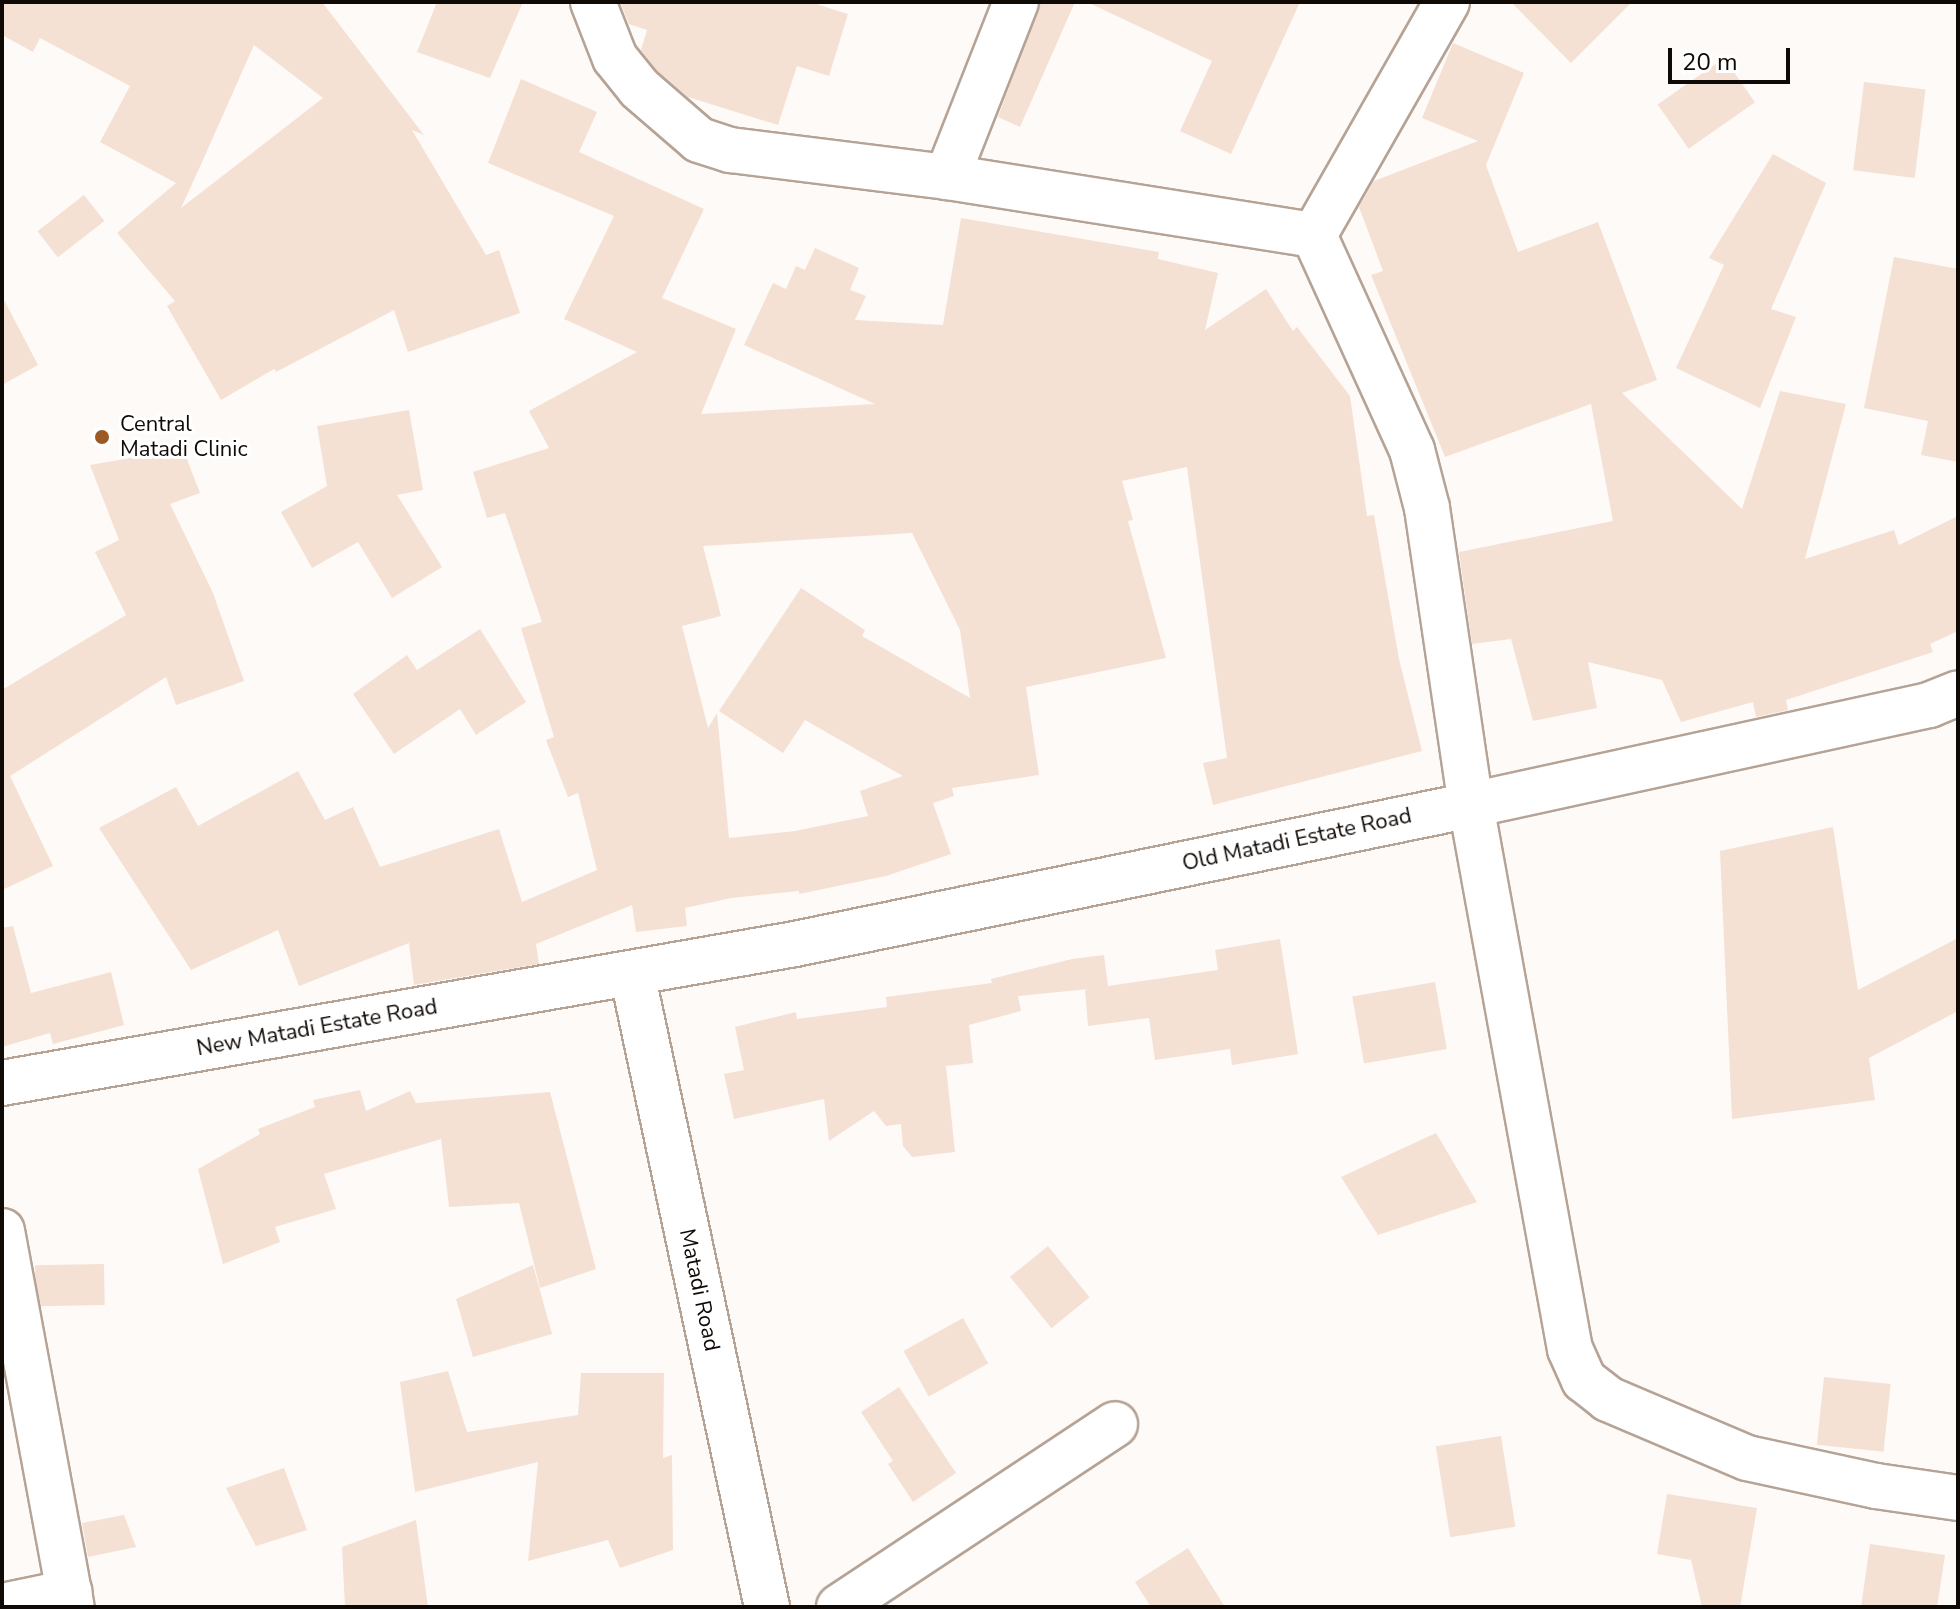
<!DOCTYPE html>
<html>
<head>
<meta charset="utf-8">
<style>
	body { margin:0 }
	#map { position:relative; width:1960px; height:1609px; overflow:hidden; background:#fefaf8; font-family:"Nunito Sans",sans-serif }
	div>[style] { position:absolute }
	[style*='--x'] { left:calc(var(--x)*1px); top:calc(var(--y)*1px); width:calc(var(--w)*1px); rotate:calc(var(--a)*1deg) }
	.building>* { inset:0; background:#f4e1d3; transform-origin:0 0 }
	.roads { filter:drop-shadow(2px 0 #b5a396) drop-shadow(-2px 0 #b5a396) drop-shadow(0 2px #b5a396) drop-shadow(0 -2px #b5a396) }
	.minor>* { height:44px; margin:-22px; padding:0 22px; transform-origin:22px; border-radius:22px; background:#fff }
	.dots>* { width:22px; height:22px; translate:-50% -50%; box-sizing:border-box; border:4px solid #fff; border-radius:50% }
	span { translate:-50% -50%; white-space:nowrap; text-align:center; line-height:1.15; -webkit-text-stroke:6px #fff; paint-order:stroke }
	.poi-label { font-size:22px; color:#100a06 }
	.left { translate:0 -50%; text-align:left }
	.street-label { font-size:22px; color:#100a06 }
	.frame { position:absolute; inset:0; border:4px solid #100a06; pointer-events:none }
	.scale { position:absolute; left:1668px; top:48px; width:122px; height:36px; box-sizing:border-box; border:4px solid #100a06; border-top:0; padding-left:10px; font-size:24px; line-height:28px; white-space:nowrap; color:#100a06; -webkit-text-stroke:6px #fff; paint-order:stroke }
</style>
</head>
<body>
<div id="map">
	<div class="building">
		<div style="clip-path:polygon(evenodd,2px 2px,322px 2px,424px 135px,412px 130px,486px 255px,499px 250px,520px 313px,408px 352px,394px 310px,276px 372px,274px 369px,221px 400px,167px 306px,175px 301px,117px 233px,176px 183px,100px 142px,130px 86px,40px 38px,33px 52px,2px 35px,2px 2px,254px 45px,323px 98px,181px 208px,203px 160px,254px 45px)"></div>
		<div style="clip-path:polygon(437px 2px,523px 2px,490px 78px,417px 52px)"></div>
		<div style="clip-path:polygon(620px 2px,810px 2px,848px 14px,829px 76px,797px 66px,778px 125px,688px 97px,657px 71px,641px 50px,647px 30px,629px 24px)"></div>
		<div style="clip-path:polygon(1040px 2px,1075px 2px,1020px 127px,998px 117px)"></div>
		<div style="clip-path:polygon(1087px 2px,1300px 2px,1231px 154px,1180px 131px,1212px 61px)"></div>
		<div style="clip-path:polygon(1511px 2px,1632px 2px,1571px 63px)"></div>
		<div style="clip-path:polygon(1453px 43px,1524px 73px,1486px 165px,1518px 252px,1598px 222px,1657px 380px,1622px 393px,1742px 509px,1780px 391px,1846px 404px,1805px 559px,1894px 530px,1899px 545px,1958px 516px,1958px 631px,1930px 644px,1933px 652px,1786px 700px,1788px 710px,1756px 717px,1753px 702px,1681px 722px,1662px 680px,1588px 662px,1597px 708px,1533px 721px,1511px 639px,1472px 644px,1459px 552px,1613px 521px,1591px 404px,1445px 457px,1371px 275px,1383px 271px,1359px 207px,1374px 181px,1478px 141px,1422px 118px)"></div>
		<div style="left:1724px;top:58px;width:54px;height:81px;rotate:55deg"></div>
		<div style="clip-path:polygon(evenodd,521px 79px,597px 112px,579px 152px,704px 209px,662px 298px,736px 329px,701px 414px,875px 404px,744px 345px,773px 283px,786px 289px,796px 266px,805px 270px,815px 248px,859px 268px,850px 290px,866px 296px,855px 320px,943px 325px,961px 218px,1159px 252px,1158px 259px,1218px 273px,1205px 330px,1266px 289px,1293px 331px,1297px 327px,1350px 396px,1367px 516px,1374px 515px,1399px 659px,1422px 751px,1213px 805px,1203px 763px,1227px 758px,1187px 467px,1122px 481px,1133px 520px,1128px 521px,1166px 658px,1026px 687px,1039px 775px,952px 788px,954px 796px,933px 803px,951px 854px,886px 876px,799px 894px,799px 891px,731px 898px,685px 908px,687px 926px,636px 932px,632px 905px,536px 944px,539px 964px,414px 985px,409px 943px,299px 986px,278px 930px,191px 970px,99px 828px,176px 787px,198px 826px,298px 771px,325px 820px,353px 807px,380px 867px,499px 829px,522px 902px,597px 870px,578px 793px,568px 797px,546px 740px,554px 737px,521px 628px,542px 622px,505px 513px,487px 518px,473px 472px,549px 448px,529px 411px,637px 352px,564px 319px,614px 216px,488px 163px,521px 79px,912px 533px,960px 630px,970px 698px,862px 636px,865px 630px,801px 588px,719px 711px,783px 753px,805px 720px,903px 776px,860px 791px,868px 816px,795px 831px,729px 838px,717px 713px,708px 728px,682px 626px,721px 616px,703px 546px,912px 533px)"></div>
		<div style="left:1864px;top:82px;width:62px;height:89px;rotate:7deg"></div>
		<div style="clip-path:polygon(1773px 154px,1826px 183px,1771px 309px,1796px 317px,1760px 408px,1676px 368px,1724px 265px,1709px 258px)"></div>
		<div style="left:84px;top:195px;width:33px;height:59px;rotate:52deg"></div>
		<div style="clip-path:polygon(1894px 257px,1958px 269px,1958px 462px,1921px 455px,1928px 421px,1864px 408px)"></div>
		<div style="clip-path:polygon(2px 296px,38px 365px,2px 385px)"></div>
		<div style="clip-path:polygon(409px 410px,423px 490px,397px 495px,442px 567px,392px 598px,358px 542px,312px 568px,281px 512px,327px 486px,317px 426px)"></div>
		<div style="clip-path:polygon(183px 449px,200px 493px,170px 504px,213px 593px,244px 681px,176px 705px,166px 677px,10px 776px,53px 866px,2px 890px,2px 690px,126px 615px,95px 552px,119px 540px,90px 465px)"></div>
		<div style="clip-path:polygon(480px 629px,526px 702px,476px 735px,460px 709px,394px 754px,353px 694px,407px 655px,417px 670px)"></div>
		<div style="clip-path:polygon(1833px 827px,1858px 990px,1958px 938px,1958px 1011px,1869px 1058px,1875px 1100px,1732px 1119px,1720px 851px)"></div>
		<div style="clip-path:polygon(13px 926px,31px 993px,111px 972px,124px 1025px,53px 1044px,50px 1033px,2px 1047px,2px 928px)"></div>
		<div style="clip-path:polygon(1280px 939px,1298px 1054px,1232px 1065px,1230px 1049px,1155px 1060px,1149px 1018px,1088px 1026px,1085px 990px,1089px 989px,1018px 996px,1021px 1011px,969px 1025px,973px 1063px,946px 1066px,955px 1152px,912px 1157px,903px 1146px,901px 1124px,886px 1126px,874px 1111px,829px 1141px,824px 1099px,734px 1119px,724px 1074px,744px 1070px,735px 1027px,796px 1012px,797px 1019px,887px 1007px,886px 997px,992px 983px,991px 979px,1072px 959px,1104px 955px,1108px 986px,1218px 970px,1215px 950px)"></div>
		<div style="left:1435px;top:982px;width:68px;height:84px;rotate:80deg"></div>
		<div style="clip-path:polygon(360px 1090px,366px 1111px,410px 1091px,416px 1103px,550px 1092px,596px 1269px,540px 1288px,519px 1203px,449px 1207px,441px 1139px,324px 1174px,336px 1209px,275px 1227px,280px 1242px,223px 1264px,198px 1169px,260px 1134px,258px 1129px,315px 1107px,313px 1100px)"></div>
		<div style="clip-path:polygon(1436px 1133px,1477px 1202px,1378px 1235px,1341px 1177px)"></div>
		<div style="left:1048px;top:1246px;width:66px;height:49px;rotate:51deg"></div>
		<div style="left:104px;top:1264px;width:41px;height:69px;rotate:89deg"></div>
		<div style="clip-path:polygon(533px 1265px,552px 1334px,473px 1357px,456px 1299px)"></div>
		<div style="left:963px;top:1318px;width:52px;height:68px;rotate:61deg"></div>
		<div style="clip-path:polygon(448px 1371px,467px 1432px,578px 1415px,581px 1373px,664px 1373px,663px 1458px,672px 1455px,673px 1550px,620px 1568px,608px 1540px,528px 1561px,538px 1462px,415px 1492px,400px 1382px)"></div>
		<div style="left:1824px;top:1377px;width:67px;height:68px;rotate:6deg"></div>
		<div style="clip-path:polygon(899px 1387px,956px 1473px,913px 1502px,888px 1464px,893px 1461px,861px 1412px)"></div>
		<div style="left:1501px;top:1436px;width:92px;height:66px;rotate:81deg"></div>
		<div style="clip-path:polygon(284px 1468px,307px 1530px,256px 1546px,226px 1488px)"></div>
		<div style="clip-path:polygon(1667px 1494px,1757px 1508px,1740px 1607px,1702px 1607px,1691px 1560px,1657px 1554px)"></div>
		<div style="clip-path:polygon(124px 1515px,136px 1547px,88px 1557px,82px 1523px)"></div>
		<div style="clip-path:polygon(416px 1520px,428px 1607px,345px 1607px,342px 1547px)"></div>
		<div style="clip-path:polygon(1870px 1544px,1945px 1555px,1937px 1607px,1861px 1607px)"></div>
		<div style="clip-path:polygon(1188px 1548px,1225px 1607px,1151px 1607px,1135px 1582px)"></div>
	</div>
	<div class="roads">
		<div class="minor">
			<div style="--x:593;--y:2;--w:60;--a:68.6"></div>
			<div style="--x:615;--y:58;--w:38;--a:51"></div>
			<div style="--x:639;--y:88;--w:79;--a:40.9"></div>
			<div style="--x:699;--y:140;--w:33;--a:18"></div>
			<div style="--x:730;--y:150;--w:219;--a:7.1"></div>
			<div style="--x:947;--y:177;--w:372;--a:9"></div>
			<div style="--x:1447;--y:2;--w:268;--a:119.7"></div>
			<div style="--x:1314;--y:235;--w:236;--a:65.5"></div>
			<div style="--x:1412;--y:450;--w:60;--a:75.5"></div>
			<div style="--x:1427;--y:508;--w:300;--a:81.6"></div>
			<div style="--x:1471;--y:805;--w:553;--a:79.69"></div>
			<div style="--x:1570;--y:1349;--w:34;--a:66"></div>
			<div style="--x:1584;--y:1380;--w:31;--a:38"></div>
			<div style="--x:1608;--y:1399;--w:151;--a:23"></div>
			<div style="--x:1747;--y:1458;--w:132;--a:12.2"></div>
			<div style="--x:1876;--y:1486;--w:83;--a:8.3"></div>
			<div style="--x:947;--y:177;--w:188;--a:-68.5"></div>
			<div style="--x:632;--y:973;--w:648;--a:77.98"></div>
			<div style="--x:2;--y:1083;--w:805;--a:-9.94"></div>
			<div style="--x:795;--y:944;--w:690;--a:-11.62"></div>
			<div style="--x:1471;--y:805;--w:469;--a:-12.3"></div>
			<div style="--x:1929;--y:705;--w:31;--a:-22"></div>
			<div style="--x:2;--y:1231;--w:382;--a:79.5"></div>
			<div style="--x:2;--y:1606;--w:69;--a:-11.6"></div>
			<div style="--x:839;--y:1607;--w:331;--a:-33.5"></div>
		</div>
	</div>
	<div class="dots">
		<div style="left:102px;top:437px;background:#9b5a24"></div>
	</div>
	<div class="poi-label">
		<span class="left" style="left:120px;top:437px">Central<br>Matadi Clinic</span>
	</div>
	<div class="street-label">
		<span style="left:1297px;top:840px;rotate:-12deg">Old Matadi Estate Road</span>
		<span style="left:317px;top:1028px;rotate:-10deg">New Matadi Estate Road</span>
		<span style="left:699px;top:1290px;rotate:78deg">Matadi Road</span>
	</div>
	<div class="frame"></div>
	<div class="scale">20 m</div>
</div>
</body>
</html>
